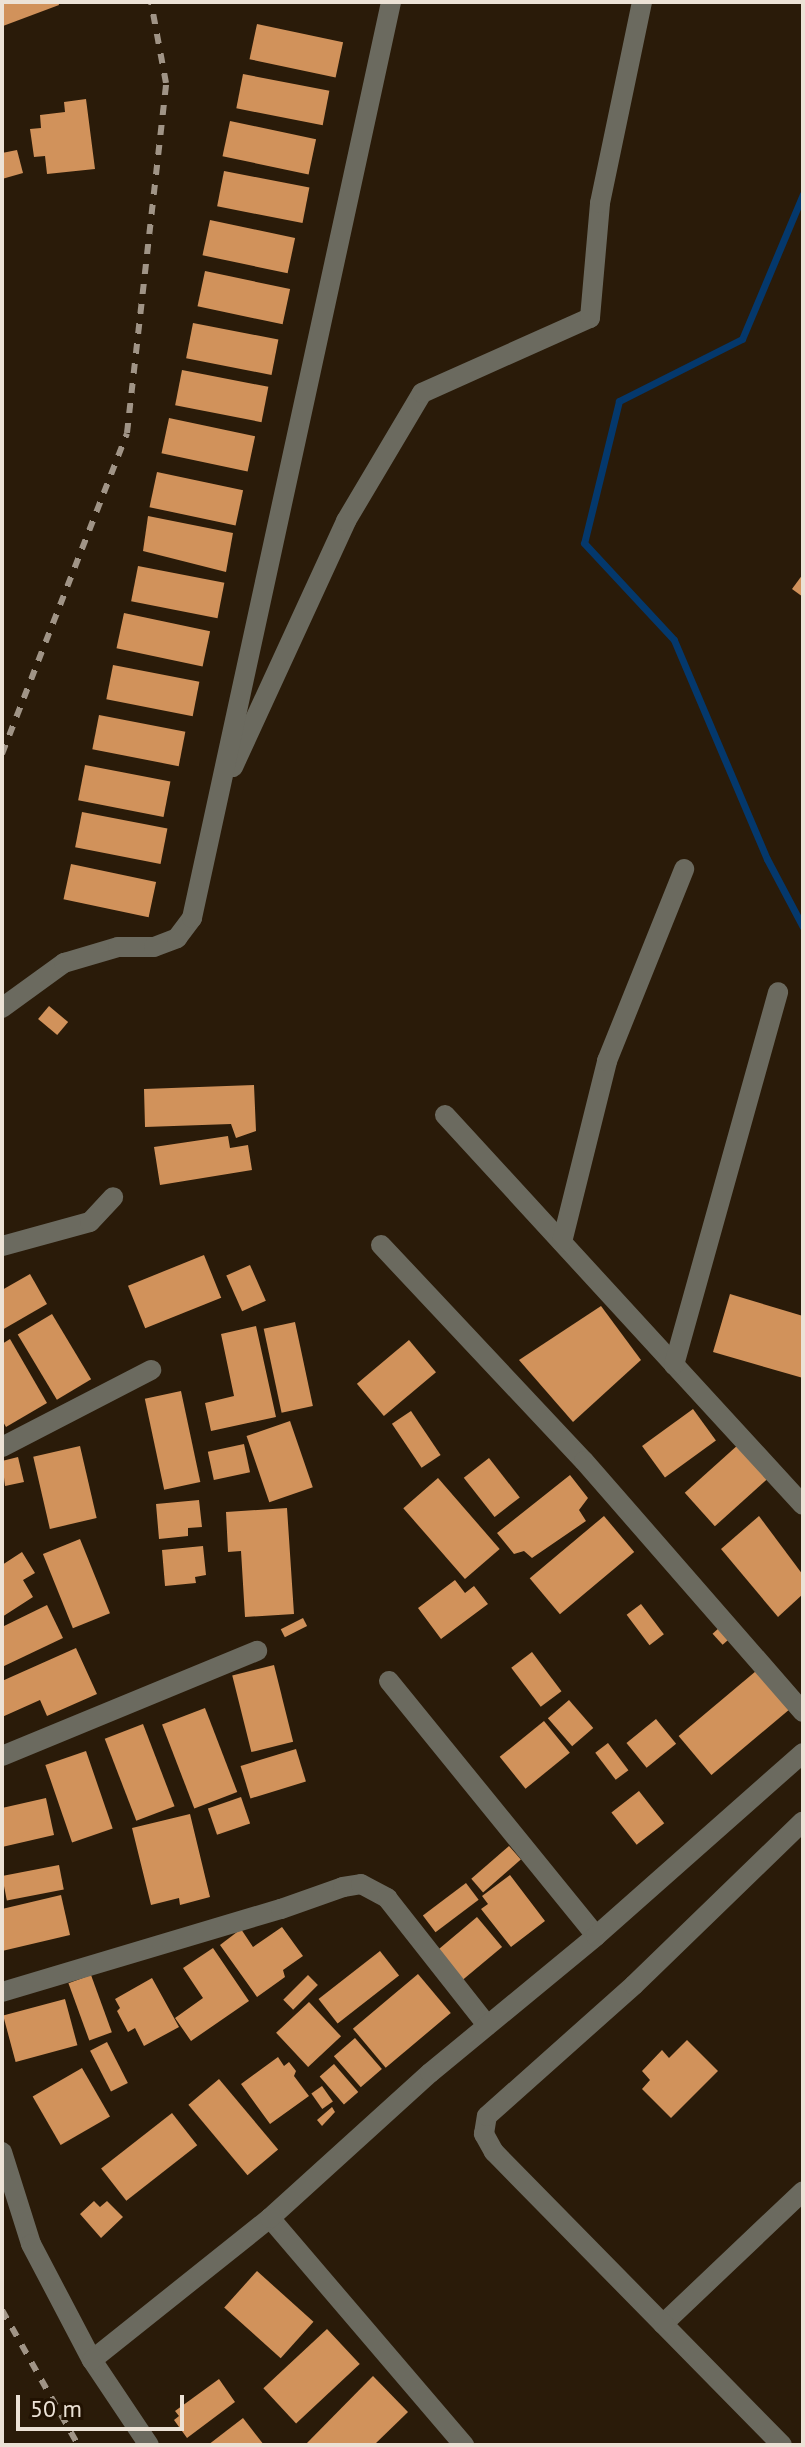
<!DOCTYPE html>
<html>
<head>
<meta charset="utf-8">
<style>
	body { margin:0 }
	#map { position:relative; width:805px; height:2447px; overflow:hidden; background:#2a1b09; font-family:"PT Sans",sans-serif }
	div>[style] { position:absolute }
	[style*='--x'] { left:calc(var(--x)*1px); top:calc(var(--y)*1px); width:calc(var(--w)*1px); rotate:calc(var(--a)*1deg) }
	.stream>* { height:7px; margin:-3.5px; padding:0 3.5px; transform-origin:3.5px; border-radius:3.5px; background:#04386c }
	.building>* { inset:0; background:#d1925b; transform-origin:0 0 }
	.minor>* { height:20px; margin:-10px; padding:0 10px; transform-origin:10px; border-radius:10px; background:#6b6a5f }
	.rail>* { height:6px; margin-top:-3px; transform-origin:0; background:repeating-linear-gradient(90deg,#a09486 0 10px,transparent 0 20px) }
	span { translate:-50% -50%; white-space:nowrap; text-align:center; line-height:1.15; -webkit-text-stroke:8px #211202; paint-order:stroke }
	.frame { position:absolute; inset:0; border:4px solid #ece2d6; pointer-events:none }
	.scale { position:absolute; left:16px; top:2395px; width:168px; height:36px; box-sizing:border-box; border:4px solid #ece2d6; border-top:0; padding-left:10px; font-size:24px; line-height:28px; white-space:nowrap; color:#ece2d6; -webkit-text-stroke:6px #211202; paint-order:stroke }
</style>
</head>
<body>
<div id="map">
	<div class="stream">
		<div style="--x:803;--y:194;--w:157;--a:112.8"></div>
		<div style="--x:742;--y:339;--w:138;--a:153.2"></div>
		<div style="--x:619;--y:401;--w:146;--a:103.8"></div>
		<div style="--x:584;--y:543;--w:132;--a:47.1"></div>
		<div style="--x:674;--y:640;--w:238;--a:67"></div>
		<div style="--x:767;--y:859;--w:77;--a:62.1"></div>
	</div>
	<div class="building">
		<div style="clip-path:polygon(2px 2px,58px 2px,59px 5px,3px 26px)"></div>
		<div style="left:257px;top:24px;width:88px;height:36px;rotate:12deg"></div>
		<div style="left:243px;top:74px;width:88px;height:35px;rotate:11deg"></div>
		<div style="clip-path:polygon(86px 99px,95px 169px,47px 174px,45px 156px,34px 157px,30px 129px,41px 128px,40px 115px,65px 112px,64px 102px)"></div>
		<div style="left:230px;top:121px;width:88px;height:36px;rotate:12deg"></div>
		<div style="clip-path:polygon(17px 150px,23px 173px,2px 179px,2px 153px)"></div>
		<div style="left:224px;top:171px;width:87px;height:36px;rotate:11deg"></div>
		<div style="left:210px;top:220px;width:87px;height:36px;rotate:12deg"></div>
		<div style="left:205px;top:271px;width:87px;height:36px;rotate:12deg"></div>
		<div style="left:193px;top:323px;width:87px;height:36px;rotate:11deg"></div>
		<div style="left:182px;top:370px;width:88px;height:36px;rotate:11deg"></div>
		<div style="left:169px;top:418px;width:88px;height:36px;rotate:12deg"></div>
		<div style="left:157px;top:472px;width:88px;height:36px;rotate:12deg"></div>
		<div style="clip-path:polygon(148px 516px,233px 533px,226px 572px,143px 551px)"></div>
		<div style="left:138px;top:566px;width:88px;height:36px;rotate:11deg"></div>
		<div style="clip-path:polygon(803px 574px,803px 597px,792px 589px)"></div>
		<div style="left:124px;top:613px;width:88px;height:36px;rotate:12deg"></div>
		<div style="left:113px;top:665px;width:88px;height:35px;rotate:11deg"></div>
		<div style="left:99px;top:715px;width:88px;height:35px;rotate:11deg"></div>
		<div style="left:85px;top:765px;width:87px;height:36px;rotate:11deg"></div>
		<div style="left:82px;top:812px;width:87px;height:36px;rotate:11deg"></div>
		<div style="left:71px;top:864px;width:87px;height:36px;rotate:12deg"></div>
		<div style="left:49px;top:1006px;width:25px;height:17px;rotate:40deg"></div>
		<div style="clip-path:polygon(254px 1085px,256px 1131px,236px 1138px,231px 1124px,145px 1127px,144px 1089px)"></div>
		<div style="clip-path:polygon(228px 1136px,230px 1148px,248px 1145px,252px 1170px,160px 1185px,154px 1147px)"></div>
		<div style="left:204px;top:1255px;width:46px;height:82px;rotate:68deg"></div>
		<div style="left:250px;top:1265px;width:39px;height:26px;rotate:66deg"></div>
		<div style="clip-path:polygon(30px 1274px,47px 1304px,2px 1330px,2px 1290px)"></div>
		<div style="clip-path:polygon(730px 1294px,803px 1316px,803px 1378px,713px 1352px)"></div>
		<div style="clip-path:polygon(601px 1306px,641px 1360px,573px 1422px,519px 1360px)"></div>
		<div style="left:52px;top:1314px;width:76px;height:40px;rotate:59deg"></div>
		<div style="left:295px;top:1322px;width:86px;height:32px;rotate:78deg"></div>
		<div style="clip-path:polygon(256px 1326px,276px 1417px,211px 1431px,205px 1403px,234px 1396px,221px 1334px)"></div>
		<div style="clip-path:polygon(10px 1339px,47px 1403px,6px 1427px,2px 1420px,2px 1344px)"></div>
		<div style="left:409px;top:1340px;width:42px;height:68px;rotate:50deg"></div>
		<div style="left:181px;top:1391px;width:93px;height:37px;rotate:78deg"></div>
		<div style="left:693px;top:1409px;width:39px;height:63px;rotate:54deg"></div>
		<div style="left:411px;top:1411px;width:53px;height:23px;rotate:56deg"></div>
		<div style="left:290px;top:1421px;width:70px;height:46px;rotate:71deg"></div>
		<div style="left:244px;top:1444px;width:29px;height:37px;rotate:78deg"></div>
		<div style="left:739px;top:1444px;width:45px;height:73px;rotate:48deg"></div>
		<div style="left:80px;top:1446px;width:74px;height:48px;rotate:77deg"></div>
		<div style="clip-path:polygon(18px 1457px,24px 1482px,5px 1486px,2px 1461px)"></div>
		<div style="left:489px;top:1458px;width:50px;height:32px;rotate:52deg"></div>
		<div style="clip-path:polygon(570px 1475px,588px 1498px,579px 1510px,586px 1521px,532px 1558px,524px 1551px,514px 1554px,497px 1533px)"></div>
		<div style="left:438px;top:1478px;width:94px;height:46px;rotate:49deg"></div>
		<div style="clip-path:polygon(199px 1500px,202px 1527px,188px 1528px,188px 1536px,159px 1539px,156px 1504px)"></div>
		<div style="clip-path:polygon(287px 1508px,294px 1614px,245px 1617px,241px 1551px,228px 1552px,226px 1512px)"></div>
		<div style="left:604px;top:1516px;width:47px;height:97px;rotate:50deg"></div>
		<div style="clip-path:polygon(759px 1516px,803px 1575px,803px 1594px,778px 1617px,721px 1549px)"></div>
		<div style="left:80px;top:1539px;width:80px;height:40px;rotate:68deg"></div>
		<div style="clip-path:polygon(203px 1546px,206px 1575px,195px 1577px,196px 1583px,165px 1586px,162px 1550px)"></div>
		<div style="clip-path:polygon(22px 1552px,35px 1573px,23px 1580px,33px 1597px,2px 1617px,2px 1565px)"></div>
		<div style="clip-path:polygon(455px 1580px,465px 1593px,474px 1586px,488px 1604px,441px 1639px,418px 1608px)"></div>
		<div style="left:641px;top:1604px;width:38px;height:18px;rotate:53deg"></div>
		<div style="clip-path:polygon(47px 1605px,63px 1638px,2px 1667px,2px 1627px)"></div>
		<div style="left:303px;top:1618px;width:9px;height:25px;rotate:63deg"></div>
		<div style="left:720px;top:1627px;width:15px;height:10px;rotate:48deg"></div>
		<div style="clip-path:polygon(76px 1648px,97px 1694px,47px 1716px,40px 1700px,2px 1717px,2px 1681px)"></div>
		<div style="left:532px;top:1652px;width:49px;height:26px;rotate:53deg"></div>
		<div style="left:274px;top:1665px;width:79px;height:43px;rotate:76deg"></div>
		<div style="left:756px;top:1671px;width:51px;height:101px;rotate:50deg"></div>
		<div style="left:569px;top:1700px;width:37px;height:28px;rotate:49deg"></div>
		<div style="left:205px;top:1708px;width:90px;height:46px;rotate:69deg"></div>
		<div style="left:656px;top:1719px;width:32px;height:38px;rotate:51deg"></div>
		<div style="left:544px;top:1721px;width:41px;height:57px;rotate:51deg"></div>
		<div style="left:143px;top:1724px;width:88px;height:41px;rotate:69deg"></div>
		<div style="left:608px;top:1743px;width:34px;height:16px;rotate:53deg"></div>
		<div style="left:296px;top:1749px;width:34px;height:58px;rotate:73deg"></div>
		<div style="left:86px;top:1751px;width:82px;height:43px;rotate:71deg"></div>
		<div style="left:639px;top:1791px;width:41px;height:35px;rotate:52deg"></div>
		<div style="left:241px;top:1797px;width:28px;height:35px;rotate:71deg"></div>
		<div style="clip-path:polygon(46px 1798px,54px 1835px,2px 1847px,2px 1808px)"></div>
		<div style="clip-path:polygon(190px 1814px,210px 1897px,180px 1905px,179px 1898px,151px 1905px,132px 1828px)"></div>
		<div style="left:509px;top:1846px;width:18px;height:50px;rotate:49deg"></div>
		<div style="left:59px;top:1865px;width:25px;height:58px;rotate:79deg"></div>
		<div style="clip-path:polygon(510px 1875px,545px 1921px,511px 1947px,481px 1909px,488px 1904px,482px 1896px)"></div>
		<div style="left:466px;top:1883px;width:21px;height:54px;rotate:53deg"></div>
		<div style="clip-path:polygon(61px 1895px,70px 1935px,2px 1951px,2px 1909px)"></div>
		<div style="left:477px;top:1917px;width:39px;height:52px;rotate:50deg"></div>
		<div style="clip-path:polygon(282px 1927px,303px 1956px,283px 1970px,285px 1977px,257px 1997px,220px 1945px,241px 1929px,253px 1947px)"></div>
		<div style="clip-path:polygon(213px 1948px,249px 2001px,191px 2041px,175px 2018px,203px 1998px,183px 1968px)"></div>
		<div style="left:380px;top:1951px;width:31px;height:78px;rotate:52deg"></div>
		<div style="left:418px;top:1974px;width:51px;height:85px;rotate:50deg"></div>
		<div style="left:91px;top:1975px;width:61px;height:24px;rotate:70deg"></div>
		<div style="left:308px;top:1975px;width:14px;height:35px;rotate:45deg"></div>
		<div style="clip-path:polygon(152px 1978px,179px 2027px,144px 2046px,135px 2028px,128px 2032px,117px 2011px,120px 2008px,115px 1999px)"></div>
		<div style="left:65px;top:1999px;width:48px;height:64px;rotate:75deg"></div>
		<div style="left:309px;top:2002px;width:47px;height:45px;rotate:47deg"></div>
		<div style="left:355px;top:2038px;width:41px;height:28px;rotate:49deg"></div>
		<div style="clip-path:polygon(687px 2040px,718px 2071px,671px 2118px,642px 2089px,650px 2080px,642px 2071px,662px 2050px,669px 2058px)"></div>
		<div style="left:107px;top:2042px;width:46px;height:19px;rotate:63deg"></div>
		<div style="clip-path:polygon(278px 2057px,284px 2066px,289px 2062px,296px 2071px,294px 2076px,309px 2096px,270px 2124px,241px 2084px)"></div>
		<div style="left:334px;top:2064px;width:37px;height:19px;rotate:49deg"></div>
		<div style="left:82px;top:2068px;width:56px;height:57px;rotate:60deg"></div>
		<div style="left:219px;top:2079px;width:92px;height:40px;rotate:50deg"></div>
		<div style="left:322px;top:2086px;width:19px;height:13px;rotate:55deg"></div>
		<div style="clip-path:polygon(332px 2107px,335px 2112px,322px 2126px,317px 2120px)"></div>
		<div style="left:172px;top:2113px;width:41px;height:90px;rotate:52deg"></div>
		<div style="clip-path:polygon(94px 2201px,100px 2207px,107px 2201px,123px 2217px,101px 2238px,80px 2214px)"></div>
		<div style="left:257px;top:2271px;width:76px;height:49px;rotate:42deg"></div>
		<div style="left:327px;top:2329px;width:48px;height:87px;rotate:47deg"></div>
		<div style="clip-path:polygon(373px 2376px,408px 2412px,374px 2445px,305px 2445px)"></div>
		<div style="clip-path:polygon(219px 2379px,235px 2402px,187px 2438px,174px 2420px,179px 2416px,175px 2411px)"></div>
		<div style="clip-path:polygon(243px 2418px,264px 2445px,208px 2445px)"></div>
	</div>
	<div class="minor">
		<div style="--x:233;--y:767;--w:271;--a:-65.3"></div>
		<div style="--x:346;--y:521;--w:149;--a:-59.3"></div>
		<div style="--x:422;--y:393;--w:184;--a:-24.1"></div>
		<div style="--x:590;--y:318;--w:115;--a:-85"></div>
		<div style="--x:600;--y:203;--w:205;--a:-78.2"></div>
		<div style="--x:2;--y:1008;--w:77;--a:-36"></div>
		<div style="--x:64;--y:963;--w:56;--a:-16.5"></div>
		<div style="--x:118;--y:947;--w:36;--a:0"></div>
		<div style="--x:154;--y:947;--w:25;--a:-21"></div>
		<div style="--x:177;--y:938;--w:25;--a:-53"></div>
		<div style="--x:192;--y:918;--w:937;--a:-77.74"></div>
		<div style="--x:445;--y:1115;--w:529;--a:47.45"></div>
		<div style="--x:562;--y:1242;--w:187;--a:-76"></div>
		<div style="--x:607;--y:1061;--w:207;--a:-68.1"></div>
		<div style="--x:381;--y:1245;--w:296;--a:46.8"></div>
		<div style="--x:584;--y:1461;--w:333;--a:48.9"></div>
		<div style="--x:2;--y:1246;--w:91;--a:-15.3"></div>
		<div style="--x:90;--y:1222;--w:34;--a:-47"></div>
		<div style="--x:674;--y:1365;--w:387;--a:-74.4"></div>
		<div style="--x:2;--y:1447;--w:168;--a:-27.3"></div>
		<div style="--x:389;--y:1681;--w:328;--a:50.9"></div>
		<div style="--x:2;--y:1756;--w:276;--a:-22.4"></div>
		<div style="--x:2;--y:1992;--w:291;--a:-16.6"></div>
		<div style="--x:281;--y:1909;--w:66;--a:-19.5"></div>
		<div style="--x:343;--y:1887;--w:18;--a:-9"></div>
		<div style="--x:361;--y:1884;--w:30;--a:28"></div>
		<div style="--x:387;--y:1898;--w:162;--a:51.8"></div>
		<div style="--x:2;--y:2152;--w:96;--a:72.5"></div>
		<div style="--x:31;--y:2244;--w:131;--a:62.3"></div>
		<div style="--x:92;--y:2360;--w:102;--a:56.2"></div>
		<div style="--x:270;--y:2218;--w:299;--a:49.5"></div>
		<div style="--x:663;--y:2324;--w:193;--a:-43.5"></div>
		<div style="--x:92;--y:2360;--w:228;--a:-38.6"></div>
		<div style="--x:270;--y:2218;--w:216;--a:-42.2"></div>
		<div style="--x:430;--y:2073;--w:215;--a:-39.5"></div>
		<div style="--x:596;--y:1936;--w:276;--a:-41.5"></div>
		<div style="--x:782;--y:2445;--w:411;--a:-134.5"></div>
		<div style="--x:494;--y:2152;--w:21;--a:-119"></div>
		<div style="--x:484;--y:2134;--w:18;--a:-81"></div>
		<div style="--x:487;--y:2116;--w:197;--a:-41.7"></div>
		<div style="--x:634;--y:1985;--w:235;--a:-44.1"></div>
	</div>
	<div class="rail">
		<div style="--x:2;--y:754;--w:344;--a:-68.7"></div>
		<div style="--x:127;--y:433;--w:352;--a:-83.6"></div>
		<div style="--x:166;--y:83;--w:82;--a:-100.5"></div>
		<div style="--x:2;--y:2310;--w:155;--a:60.6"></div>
	</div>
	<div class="frame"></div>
	<div class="scale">50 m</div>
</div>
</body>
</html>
